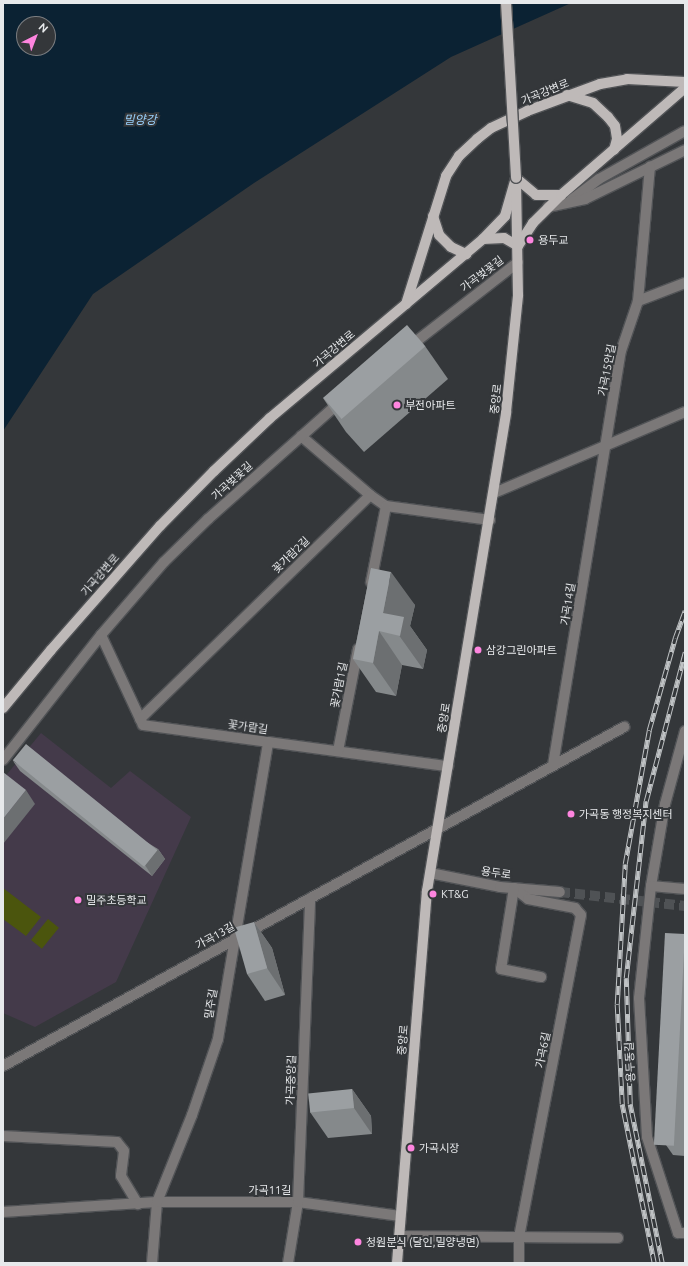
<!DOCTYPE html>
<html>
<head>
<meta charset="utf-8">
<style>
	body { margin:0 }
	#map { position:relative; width:688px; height:1266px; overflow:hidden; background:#34373a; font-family:Ubuntu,"Noto Sans KR",sans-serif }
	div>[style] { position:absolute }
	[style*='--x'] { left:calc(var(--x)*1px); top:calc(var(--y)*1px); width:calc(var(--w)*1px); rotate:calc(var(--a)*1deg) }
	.education>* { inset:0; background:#443a4a }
	.green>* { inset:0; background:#4b550d; transform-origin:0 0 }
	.water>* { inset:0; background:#0b2233 }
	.minor-tunnel>* { height:10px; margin-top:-5px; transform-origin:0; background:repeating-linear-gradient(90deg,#4f5255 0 10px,transparent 0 15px) }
	.roads { filter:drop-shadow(1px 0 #515356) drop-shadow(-1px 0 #515356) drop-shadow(0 1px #515356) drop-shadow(0 -1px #515356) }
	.minor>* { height:10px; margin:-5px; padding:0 5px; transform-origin:5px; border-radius:5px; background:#7b7878 }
	.major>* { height:10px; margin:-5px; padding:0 5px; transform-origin:5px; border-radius:5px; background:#beb9b8 }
	.rail>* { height:4.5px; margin-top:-2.25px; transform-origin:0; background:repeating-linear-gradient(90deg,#34373a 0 9px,#bfc2c4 0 18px); box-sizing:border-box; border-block:1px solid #bfc2c4 }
	.bridges { filter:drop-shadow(1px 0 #515356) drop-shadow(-1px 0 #515356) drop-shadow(0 1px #515356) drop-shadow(0 -1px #515356) }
	.major-bridge>* { height:10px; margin:-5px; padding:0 5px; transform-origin:5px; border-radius:5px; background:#beb9b8 }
	.wall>* { inset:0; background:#85898b }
	.shaded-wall>* { inset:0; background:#6c6f71 }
	.building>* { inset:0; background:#9b9fa2; transform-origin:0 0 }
	.dots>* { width:11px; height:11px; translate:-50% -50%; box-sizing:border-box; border:2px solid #34373a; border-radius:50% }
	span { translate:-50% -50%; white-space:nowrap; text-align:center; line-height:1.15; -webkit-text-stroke:4px #34373a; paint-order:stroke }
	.street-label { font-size:11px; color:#e7e9eb }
	.poi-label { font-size:11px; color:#e7e9eb }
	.left { translate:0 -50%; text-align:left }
	.water-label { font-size:12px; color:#99d0fb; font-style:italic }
	.frame { position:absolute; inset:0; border:4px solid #e7e9eb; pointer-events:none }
	.north { position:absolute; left:16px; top:16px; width:40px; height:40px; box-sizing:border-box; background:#34373a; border:1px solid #7c7e81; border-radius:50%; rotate:42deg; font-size:11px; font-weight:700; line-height:16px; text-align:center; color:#e7e9eb }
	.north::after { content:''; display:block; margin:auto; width:14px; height:18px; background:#fe85df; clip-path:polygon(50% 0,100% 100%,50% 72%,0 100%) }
</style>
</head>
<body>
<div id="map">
	<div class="education">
		<div style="clip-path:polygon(41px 733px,111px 788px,130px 771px,191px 817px,116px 982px,35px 1027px,3px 1013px,3px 779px)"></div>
	</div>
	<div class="green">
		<div style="clip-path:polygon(3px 888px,41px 917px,26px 936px,3px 919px)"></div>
		<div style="left:48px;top:919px;width:14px;height:27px;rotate:39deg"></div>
	</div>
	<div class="water">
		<div style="clip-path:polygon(evenodd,3px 3px,571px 3px,451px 57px,254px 183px,93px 294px,3px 431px,3px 3px,24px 24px,48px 24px,48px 48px,24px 48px,24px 24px)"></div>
	</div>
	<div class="minor-tunnel">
		<div style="--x:560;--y:892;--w:126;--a:6.4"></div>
	</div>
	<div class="roads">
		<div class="minor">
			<div style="--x:571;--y:200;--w:35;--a:-37"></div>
			<div style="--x:599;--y:179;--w:98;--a:-29.2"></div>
			<div style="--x:548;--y:207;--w:38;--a:-12"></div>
			<div style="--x:585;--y:199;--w:111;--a:-26.1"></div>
			<div style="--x:638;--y:301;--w:50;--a:-21"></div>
			<div style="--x:409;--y:347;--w:138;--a:-37.9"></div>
			<div style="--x:301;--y:436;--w:91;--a:40.5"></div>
			<div style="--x:370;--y:495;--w:19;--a:35"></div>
			<div style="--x:386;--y:506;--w:105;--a:7.7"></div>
			<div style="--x:494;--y:493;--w:207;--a:-23"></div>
			<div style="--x:371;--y:582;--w:77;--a:-78.8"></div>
			<div style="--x:101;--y:635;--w:99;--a:65"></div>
			<div style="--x:143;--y:725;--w:308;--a:7.7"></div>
			<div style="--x:140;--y:719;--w:321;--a:-44.2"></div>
			<div style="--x:685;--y:731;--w:76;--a:105.3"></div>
			<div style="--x:665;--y:804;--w:83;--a:99.7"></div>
			<div style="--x:651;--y:886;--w:113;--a:96.1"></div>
			<div style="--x:639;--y:998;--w:139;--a:86.7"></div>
			<div style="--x:647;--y:1137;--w:101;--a:72.1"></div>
			<div style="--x:678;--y:1233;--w:7;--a:0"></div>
			<div style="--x:338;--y:751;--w:104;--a:-78.9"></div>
			<div style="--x:3;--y:760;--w:159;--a:-51.9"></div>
			<div style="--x:101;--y:635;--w:96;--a:-49.2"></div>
			<div style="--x:164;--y:562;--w:62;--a:-44.3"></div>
			<div style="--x:208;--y:519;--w:176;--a:-41.6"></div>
			<div style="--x:553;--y:765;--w:420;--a:-80.7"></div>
			<div style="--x:621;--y:351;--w:53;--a:-71.2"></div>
			<div style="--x:638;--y:301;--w:135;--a:-84.9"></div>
			<div style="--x:430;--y:873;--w:71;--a:11.3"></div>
			<div style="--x:500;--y:887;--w:60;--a:4.8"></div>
			<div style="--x:651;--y:886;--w:34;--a:5"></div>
			<div style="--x:514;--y:888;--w:18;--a:38"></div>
			<div style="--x:528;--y:899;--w:48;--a:10.8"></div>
			<div style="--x:575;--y:908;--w:9;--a:49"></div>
			<div style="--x:581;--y:915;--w:328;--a:100.9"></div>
			<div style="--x:519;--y:1237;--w:26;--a:90"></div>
			<div style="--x:514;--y:888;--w:82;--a:99.1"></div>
			<div style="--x:501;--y:969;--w:41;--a:11.3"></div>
			<div style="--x:3;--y:1066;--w:708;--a:-28.63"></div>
			<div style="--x:3;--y:1136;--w:114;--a:3"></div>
			<div style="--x:117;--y:1142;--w:11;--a:52"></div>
			<div style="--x:124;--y:1151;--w:25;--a:97"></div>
			<div style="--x:121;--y:1176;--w:33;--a:59"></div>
			<div style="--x:3;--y:1212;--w:154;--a:-3.7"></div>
			<div style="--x:157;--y:1202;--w:141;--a:0"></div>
			<div style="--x:298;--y:1202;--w:103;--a:7.8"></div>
			<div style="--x:399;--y:1236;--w:219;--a:0.5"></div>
			<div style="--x:152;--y:1263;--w:61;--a:-85.3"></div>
			<div style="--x:157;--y:1202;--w:94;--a:-68.1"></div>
			<div style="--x:192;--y:1115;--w:80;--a:-71.1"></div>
			<div style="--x:218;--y:1039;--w:301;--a:-80.4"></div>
			<div style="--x:288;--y:1263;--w:62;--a:-80.7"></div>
			<div style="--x:298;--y:1202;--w:304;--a:-87.7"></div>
		</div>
		<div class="major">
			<div style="--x:567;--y:95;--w:27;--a:17"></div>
			<div style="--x:593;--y:103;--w:21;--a:43"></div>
			<div style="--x:608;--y:117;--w:11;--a:52"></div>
			<div style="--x:615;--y:126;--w:13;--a:81"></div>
			<div style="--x:617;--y:139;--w:11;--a:105"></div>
			<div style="--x:516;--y:178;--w:26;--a:40"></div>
			<div style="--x:536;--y:195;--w:25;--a:0"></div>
			<div style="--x:561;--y:195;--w:40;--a:135"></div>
			<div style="--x:533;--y:223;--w:27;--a:123"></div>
			<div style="--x:518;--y:246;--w:16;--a:-150"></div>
			<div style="--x:504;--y:238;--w:21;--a:177"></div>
			<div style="--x:483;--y:239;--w:32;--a:-46"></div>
			<div style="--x:505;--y:216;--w:40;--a:-74"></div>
			<div style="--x:561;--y:195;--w:164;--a:-40.8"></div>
			<div style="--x:433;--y:216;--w:20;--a:72"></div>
			<div style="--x:439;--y:235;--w:17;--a:45"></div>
			<div style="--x:451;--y:247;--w:17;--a:25"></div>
			<div style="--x:407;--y:303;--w:99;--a:-40.1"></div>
			<div style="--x:3;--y:708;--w:75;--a:-50.4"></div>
			<div style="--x:51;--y:650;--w:165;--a:-48.7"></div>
			<div style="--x:160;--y:526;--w:77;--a:-45.5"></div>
			<div style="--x:214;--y:471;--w:77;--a:-43.4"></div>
			<div style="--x:270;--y:418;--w:177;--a:-40"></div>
			<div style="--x:406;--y:304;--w:134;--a:-72.6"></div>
			<div style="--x:446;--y:176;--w:24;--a:-57"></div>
			<div style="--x:459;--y:156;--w:25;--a:-43"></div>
			<div style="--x:477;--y:139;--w:18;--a:-38"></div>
			<div style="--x:491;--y:128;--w:40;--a:-25"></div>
			<div style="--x:527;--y:111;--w:78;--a:-20.3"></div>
			<div style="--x:600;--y:84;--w:27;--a:-10"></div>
			<div style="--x:627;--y:79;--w:58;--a:3"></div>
			<div style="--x:397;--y:1263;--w:373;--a:-85.4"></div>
			<div style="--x:427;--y:891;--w:485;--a:-80.6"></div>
			<div style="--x:506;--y:412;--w:118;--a:-84.1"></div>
			<div style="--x:518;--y:295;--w:117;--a:-91"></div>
		</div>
	</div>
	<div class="rail">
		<div style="--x:654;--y:1263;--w:162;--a:-101.4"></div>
		<div style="--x:622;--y:1104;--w:100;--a:-92.9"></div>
		<div style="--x:617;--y:1004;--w:140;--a:-86.7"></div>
		<div style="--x:625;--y:864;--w:136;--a:-79.8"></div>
		<div style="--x:649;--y:730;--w:96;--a:-74.2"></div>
		<div style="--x:675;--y:638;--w:29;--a:-70"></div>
		<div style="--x:662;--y:1263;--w:162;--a:-101.4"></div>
		<div style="--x:630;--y:1104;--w:126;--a:-91.8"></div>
		<div style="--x:626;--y:978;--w:178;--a:-83.6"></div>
		<div style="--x:646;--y:801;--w:154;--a:-75.3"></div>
	</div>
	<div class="bridges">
		<div class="major-bridge">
			<div style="--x:506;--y:3;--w:175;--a:86.7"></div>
		</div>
	</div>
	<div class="wall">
		<div style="clip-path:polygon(425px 346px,448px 379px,364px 452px,346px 432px,323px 398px)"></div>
		<div style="clip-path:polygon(371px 568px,415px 605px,410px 626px,427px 650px,423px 669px,402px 665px,396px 696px,376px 692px,353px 659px)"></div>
		<div style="clip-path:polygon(13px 761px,158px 849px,165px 859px,152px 876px,20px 771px)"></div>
		<div style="clip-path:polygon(254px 922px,272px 948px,285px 995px,265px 1001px,247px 974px)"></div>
		<div style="clip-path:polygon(685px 934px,685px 1156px,673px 1155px,666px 1145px)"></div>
		<div style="clip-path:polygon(352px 1089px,371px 1116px,372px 1134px,328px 1138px,310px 1112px)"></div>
	</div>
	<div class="shaded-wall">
		<div style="clip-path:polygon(391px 572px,415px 605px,410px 626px,427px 650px,423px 669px,383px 613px)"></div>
		<div style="clip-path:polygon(379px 631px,402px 665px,396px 696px,373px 663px)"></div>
		<div style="clip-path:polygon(26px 790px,35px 804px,3px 844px,3px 819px)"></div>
		<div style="clip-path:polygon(158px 849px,165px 859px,152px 876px,145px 865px)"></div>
		<div style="clip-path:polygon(254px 922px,272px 948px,285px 995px,267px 968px)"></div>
		<div style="clip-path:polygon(352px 1089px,371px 1116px,372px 1134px,354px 1108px)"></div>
	</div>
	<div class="building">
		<div style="left:407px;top:325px;width:28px;height:111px;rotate:49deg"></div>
		<div style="clip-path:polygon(371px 568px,391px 572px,383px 613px,404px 617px,400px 636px,379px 631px,373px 663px,353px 659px)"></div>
		<div style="left:26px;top:744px;width:169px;height:21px;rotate:39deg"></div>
		<div style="clip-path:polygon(3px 772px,26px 790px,3px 819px)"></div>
		<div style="left:254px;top:922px;width:48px;height:21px;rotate:74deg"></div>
		<div style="left:665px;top:933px;width:20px;height:212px;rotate:3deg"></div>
		<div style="left:352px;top:1089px;width:19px;height:44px;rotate:84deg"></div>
	</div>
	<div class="dots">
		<div style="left:530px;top:240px;background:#fe85df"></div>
		<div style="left:397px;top:405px;background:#fe85df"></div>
		<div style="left:478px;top:650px;background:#fe85df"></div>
		<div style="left:571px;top:814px;background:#fe85df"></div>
		<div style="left:433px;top:894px;background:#fe85df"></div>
		<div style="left:78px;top:900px;background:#fe85df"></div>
		<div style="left:411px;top:1148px;background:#fe85df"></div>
		<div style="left:358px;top:1242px;background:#fe85df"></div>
	</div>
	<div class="street-label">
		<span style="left:545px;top:92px;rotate:-22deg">가곡강변로</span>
		<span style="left:482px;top:274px;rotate:-37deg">가곡벚꽃길</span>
		<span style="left:334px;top:349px;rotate:-40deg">가곡강변로</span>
		<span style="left:607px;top:370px;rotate:-79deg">가곡15안길</span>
		<span style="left:496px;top:399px;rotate:-84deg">중앙로</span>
		<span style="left:232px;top:481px;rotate:-42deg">가곡벚꽃길</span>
		<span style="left:291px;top:555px;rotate:-44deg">꽃가람2길</span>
		<span style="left:100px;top:575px;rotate:-49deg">가곡강변로</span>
		<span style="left:568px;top:604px;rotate:-81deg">가곡14길</span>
		<span style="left:339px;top:685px;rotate:-79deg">꽃가람1길</span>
		<span style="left:444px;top:718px;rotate:-81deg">중앙로</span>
		<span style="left:248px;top:727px;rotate:8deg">꽃가람길</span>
		<span style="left:496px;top:873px;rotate:8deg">용두로</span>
		<span style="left:215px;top:936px;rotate:-29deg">가곡13길</span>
		<span style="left:211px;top:1004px;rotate:-81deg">밀주길</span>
		<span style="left:403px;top:1040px;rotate:-85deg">중앙로</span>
		<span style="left:543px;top:1050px;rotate:-79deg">가곡6길</span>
		<span style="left:630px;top:1062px;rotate:-93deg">용두동길</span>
		<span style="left:291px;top:1080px;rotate:-88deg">가곡중앙길</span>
		<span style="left:270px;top:1190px">가곡11길</span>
	</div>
	<div class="poi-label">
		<span class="left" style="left:538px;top:240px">용두교</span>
		<span class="left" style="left:405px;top:405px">부전아파트</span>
		<span class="left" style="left:486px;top:650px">삼강그린아파트</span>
		<span class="left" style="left:579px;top:814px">가곡동 행정복지센터</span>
		<span class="left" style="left:441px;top:894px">KT&amp;G</span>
		<span class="left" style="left:86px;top:900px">밀주초등학교</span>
		<span class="left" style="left:419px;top:1148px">가곡시장</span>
		<span class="left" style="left:366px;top:1242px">청원분식 (달인,밀양냉면)</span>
	</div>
	<div class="water-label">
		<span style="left:140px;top:120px">밀양강</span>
	</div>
	<div class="frame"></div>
	<div class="north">N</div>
</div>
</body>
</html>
